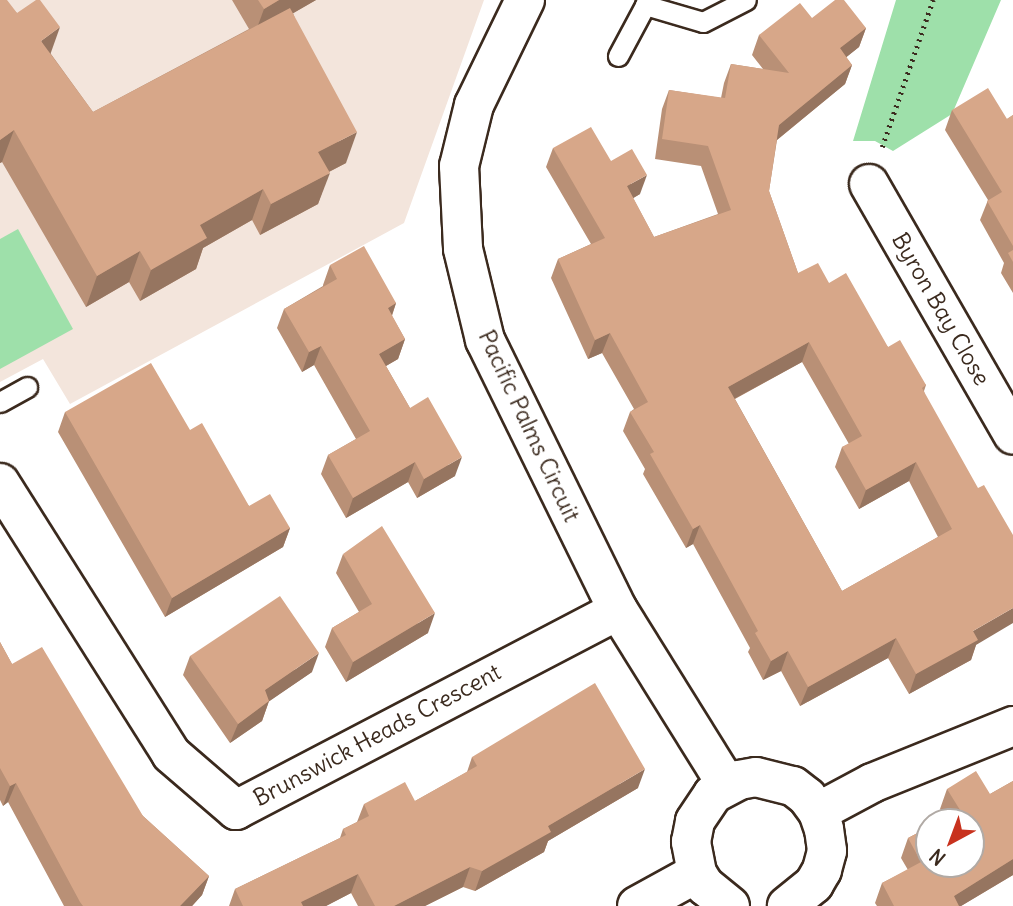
<!DOCTYPE html>
<html>
<head>
<meta charset="utf-8">
<style>
	body { margin:0 }
	#map { position:relative; width:1013px; height:906px; overflow:hidden; background:#fff; font-family:Delius,sans-serif }
	div>[style] { position:absolute }
	[style*='--x'] { left:calc(var(--x)*1px); top:calc(var(--y)*1px); width:calc(var(--w)*1px); rotate:calc(var(--a)*1deg) }
	.built>* { inset:0; background:#f3e5dc }
	.green>* { inset:0; background:#9ee0aa }
	.path>* { height:4.5px; margin-top:-2.25px; transform-origin:0; background:repeating-linear-gradient(90deg,#3b2a1e 0 2px,transparent 0 7px) }
	.roads { filter:drop-shadow(2px 0 #3b2a1e) drop-shadow(-2px 0 #3b2a1e) drop-shadow(0 2px #3b2a1e) drop-shadow(0 -2px #3b2a1e) }
	.service>* { height:19px; margin:-9.5px; padding:0 9.5px; transform-origin:9.5px; border-radius:9.5px; background:#fff }
	.minor>* { height:38px; margin:-19px; padding:0 19px; transform-origin:19px; border-radius:19px; background:#fff }
	.tertiary>* { height:38px; margin:-19px; padding:0 19px; transform-origin:19px; border-radius:19px; background:#fff }
	.wall>* { inset:0; background:#b99076 }
	.shaded-wall>* { inset:0; background:#967560 }
	.building>* { inset:0; background:#d7a789 }
	span { translate:-50% -50%; white-space:nowrap; text-align:center; line-height:1.15; -webkit-text-stroke:7px #fff; paint-order:stroke }
	.street-label { font-size:23px; color:#3b2a1e }
	.north { position:absolute; left:915px; top:808px; width:70px; height:70px; box-sizing:border-box; background:#fff; border:2px solid #b1aaa5; border-radius:50%; rotate:221deg; font-size:19px; font-weight:700; line-height:28px; text-align:center; color:#3b2a1e }
	.north::after { content:''; display:block; margin:auto; width:24px; height:32px; background:#c8321e; clip-path:polygon(50% 0,100% 100%,50% 72%,0 100%) }
</style>
</head>
<body>
<div id="map">
	<div class="built">
		<div style="clip-path:polygon(0 0,484px 0,404px 223px,70px 404px,43px 359px,0 382px)"></div>
	</div>
	<div class="green">
		<div style="clip-path:polygon(896px 0,1001px 0,952px 114px,893px 151px,875px 141px,853px 141px)"></div>
		<div style="clip-path:polygon(18px 229px,73px 329px,0 369px,0 239px)"></div>
	</div>
	<div class="path">
		<div style="--x:882;--y:147;--w:156;--a:-70.9"></div>
	</div>
	<div class="roads">
		<div class="service">
			<div style="--x:645;--y:5;--w:60;--a:16.3"></div>
			<div style="--x:703;--y:22;--w:48;--a:-27.1"></div>
			<div style="--x:618;--y:56;--w:64;--a:-61.8"></div>
			<div style="--x:0;--y:402;--w:31;--a:-29"></div>
		</div>
		<div class="minor">
			<div style="--x:869;--y:184;--w:289;--a:60.1"></div>
			<div style="--x:0;--y:483;--w:320;--a:57.7"></div>
			<div style="--x:171;--y:754;--w:86;--a:40.7"></div>
			<div style="--x:236;--y:810;--w:431;--a:-27.6"></div>
			<div style="--x:818;--y:812;--w:61;--a:-28.2"></div>
			<div style="--x:872;--y:783;--w:152;--a:-22"></div>
		</div>
		<div class="tertiary">
			<div style="--x:525;--y:0;--w:117;--a:115.9"></div>
			<div style="--x:474;--y:105;--w:63;--a:103.8"></div>
			<div style="--x:459;--y:166;--w:83;--a:87.2"></div>
			<div style="--x:463;--y:249;--w:94;--a:76.4"></div>
			<div style="--x:485;--y:340;--w:301;--a:63.8"></div>
			<div style="--x:618;--y:610;--w:206;--a:58.1"></div>
			<div style="--x:637;--y:906;--w:68;--a:-28.8"></div>
			<div style="--x:730;--y:906;--w:32;--a:-141"></div>
			<div style="--x:705;--y:886;--w:15;--a:-122"></div>
			<div style="--x:697;--y:873;--w:32;--a:-101"></div>
			<div style="--x:691;--y:842;--w:21;--a:-79"></div>
			<div style="--x:695;--y:821;--w:32;--a:-56"></div>
			<div style="--x:713;--y:794;--w:30;--a:-28"></div>
			<div style="--x:739;--y:780;--w:17;--a:-10"></div>
			<div style="--x:756;--y:777;--w:38;--a:14"></div>
			<div style="--x:793;--y:786;--w:18;--a:38"></div>
			<div style="--x:807;--y:797;--w:19;--a:54"></div>
			<div style="--x:818;--y:812;--w:18;--a:71"></div>
			<div style="--x:824;--y:829;--w:22;--a:82"></div>
			<div style="--x:827;--y:851;--w:20;--a:105"></div>
			<div style="--x:822;--y:870;--w:16;--a:120"></div>
			<div style="--x:814;--y:884;--w:35;--a:141"></div>
		</div>
	</div>
	<div class="wall">
		<div style="clip-path:polygon(0 0,17px 13px,51px 54px,93px 112px,249px 29px,232px 0,316px 0,293px 13px,346px 163px,329px 172px,318px 204px,260px 235px,252px 220px,203px 248px,196px 269px,140px 301px,129px 282px,86px 307px,2px 162px,0 163px)"></div>
		<div style="clip-path:polygon(evenodd,812px 18px,866px 28px,859px 47px,846px 57px,852px 65px,845px 84px,777px 140px,769px 191px,798px 273px,829px 283px,888px 347px,926px 385px,924px 391px,976px 645px,971px 660px,909px 694px,888px 658px,800px 706px,781px 671px,763px 680px,748px 652px,750px 648px,693px 544px,686px 548px,643px 474px,645px 469px,623px 431px,630px 412px,634px 409px,602px 353px,588px 359px,551px 278px,558px 259px,591px 244px,546px 167px,553px 148px,611px 161px,640px 194px,633px 198px,654px 237px,718px 214px,701px 166px,655px 159px,662px 109px,669px 90px,721px 98px,724px 83px,731px 64px,763px 69px,752px 55px,759px 35px,812px 18px,802px 362px,849px 444px,842px 447px,835px 467px,859px 509px,909px 481px,938px 537px,842px 591px,735px 399px,802px 362px)"></div>
		<div style="clip-path:polygon(952px 110px,1007px 119px,1013px 115px,1013px 293px,1001px 273px,1004px 263px,980px 220px,988px 200px,945px 130px)"></div>
		<div style="clip-path:polygon(330px 265px,396px 303px,392px 316px,405px 339px,398px 359px,386px 366px,410px 408px,455px 476px,417px 498px,408px 482px,346px 518px,321px 474px,328px 455px,356px 439px,314px 365px,302px 372px,277px 328px,284px 309px,323px 286px,323px 285px)"></div>
		<div style="clip-path:polygon(65px 412px,190px 430px,249px 506px,290px 528px,283px 547px,165px 617px,58px 432px)"></div>
		<div style="clip-path:polygon(343px 554px,428px 633px,346px 682px,325px 647px,332px 628px,359px 612px,336px 573px)"></div>
		<div style="clip-path:polygon(0 642px,12px 664px,143px 816px,209px 876px,202px 895px,192px 906px,64px 906px,8px 802px,3px 806px,0 800px)"></div>
		<div style="clip-path:polygon(190px 656px,312px 672px,269px 701px,262px 721px,230px 743px,183px 675px)"></div>
		<div style="clip-path:polygon(472px 757px,638px 788px,548px 841px,544px 852px,475px 891px,463px 887px,425px 906px,358px 906px,351px 893px,326px 906px,229px 906px,235px 889px,340px 838px,343px 829px,357px 822px,364px 804px,415px 801px,467px 772px)"></div>
		<div style="clip-path:polygon(1013px 781px,1013px 875px,961px 906px,877px 906px,875px 903px,882px 883px,908px 870px,901px 858px,908px 838px,946px 818px,940px 809px,947px 789px,990px 794px)"></div>
	</div>
	<div class="shaded-wall">
		<div style="clip-path:polygon(279px 0,316px 0,254px 36px,264px 9px)"></div>
		<div style="clip-path:polygon(60px 27px,49px 58px,41px 41px)"></div>
		<div style="clip-path:polygon(866px 28px,859px 47px,833px 68px,840px 48px)"></div>
		<div style="clip-path:polygon(852px 65px,845px 84px,772px 144px,779px 125px)"></div>
		<div style="clip-path:polygon(14px 130px,2px 162px,0 163px,0 140px)"></div>
		<div style="clip-path:polygon(357px 132px,346px 163px,307px 183px,318px 152px)"></div>
		<div style="clip-path:polygon(330px 173px,318px 204px,260px 235px,271px 204px)"></div>
		<div style="clip-path:polygon(647px 175px,640px 194px,620px 206px,627px 186px)"></div>
		<div style="clip-path:polygon(263px 189px,252px 220px,203px 248px,196px 269px,140px 301px,151px 270px,200px 225px)"></div>
		<div style="clip-path:polygon(140px 251px,129px 282px,86px 307px,97px 276px)"></div>
		<div style="clip-path:polygon(396px 303px,389px 323px,388px 308px)"></div>
		<div style="clip-path:polygon(610px 333px,602px 353px,588px 359px,595px 340px)"></div>
		<div style="clip-path:polygon(405px 339px,398px 359px,372px 374px,379px 354px)"></div>
		<div style="clip-path:polygon(809px 342px,802px 362px,721px 406px,728px 387px)"></div>
		<div style="clip-path:polygon(321px 346px,314px 365px,302px 372px,309px 352px)"></div>
		<div style="clip-path:polygon(462px 457px,455px 476px,417px 498px,424px 479px)"></div>
		<div style="clip-path:polygon(415px 462px,408px 482px,346px 518px,353px 498px)"></div>
		<div style="clip-path:polygon(916px 462px,909px 481px,859px 509px,866px 490px)"></div>
		<div style="clip-path:polygon(700px 525px,693px 544px,686px 548px,693px 529px)"></div>
		<div style="clip-path:polygon(290px 528px,283px 547px,165px 617px,172px 598px)"></div>
		<div style="clip-path:polygon(1013px 608px,1013px 623px,976px 645px,971px 660px,909px 694px,916px 674px,973px 631px)"></div>
		<div style="clip-path:polygon(435px 613px,428px 633px,346px 682px,353px 662px)"></div>
		<div style="clip-path:polygon(896px 638px,888px 658px,800px 706px,808px 687px)"></div>
		<div style="clip-path:polygon(788px 651px,781px 671px,763px 680px,771px 661px)"></div>
		<div style="clip-path:polygon(319px 653px,312px 672px,258px 709px,265px 690px)"></div>
		<div style="clip-path:polygon(269px 701px,262px 721px,230px 743px,238px 724px)"></div>
		<div style="clip-path:polygon(645px 769px,638px 788px,548px 841px,544px 852px,475px 891px,482px 871px,548px 826px)"></div>
		<div style="clip-path:polygon(16px 783px,8px 802px,3px 806px,10px 786px)"></div>
		<div style="clip-path:polygon(1013px 859px,1013px 875px,961px 906px,950px 906px,954px 896px)"></div>
		<div style="clip-path:polygon(470px 867px,463px 887px,425px 906px,394px 906px)"></div>
		<div style="clip-path:polygon(358px 874px,351px 893px,326px 906px,300px 906px,301px 902px)"></div>
		<div style="clip-path:polygon(209px 876px,202px 895px,192px 906px,180px 906px)"></div>
	</div>
	<div class="building">
		<div style="clip-path:polygon(0 0,7px 0,17px 13px,36px 0,40px 0,60px 27px,41px 41px,93px 112px,290px 8px,357px 132px,318px 152px,330px 173px,271px 204px,263px 189px,200px 225px,207px 238px,151px 270px,140px 251px,97px 276px,14px 130px,0 140px)"></div>
		<div style="clip-path:polygon(258px 0,279px 0,264px 9px)"></div>
		<div style="clip-path:polygon(evenodd,835px 0,844px 0,866px 28px,840px 48px,852px 65px,779px 125px,769px 191px,798px 273px,818px 263px,829px 283px,846px 273px,888px 347px,900px 340px,926px 385px,922px 388px,978px 488px,984px 485px,1013px 535px,1013px 608px,973px 631px,978px 640px,916px 674px,896px 638px,808px 687px,788px 651px,771px 661px,755px 633px,758px 631px,700px 525px,693px 529px,650px 454px,654px 452px,630px 412px,648px 402px,610px 333px,595px 340px,558px 259px,605px 238px,553px 148px,591px 127px,611px 161px,632px 149px,647px 175px,627px 186px,654px 237px,731px 210px,708px 146px,662px 139px,669px 90px,725px 98px,731px 64px,789px 73px,759px 35px,800px 3px,812px 18px,835px 0,809px 342px,862px 436px,842px 447px,866px 490px,916px 462px,952px 529px,842px 591px,728px 387px,809px 342px)"></div>
		<div style="clip-path:polygon(988px 88px,1007px 119px,1013px 115px,1013px 246px,987px 201px,1002px 192px,952px 110px)"></div>
		<div style="clip-path:polygon(364px 246px,396px 303px,388px 308px,405px 339px,379px 354px,410px 408px,428px 397px,462px 457px,424px 479px,415px 462px,353px 498px,328px 455px,370px 431px,321px 346px,309px 352px,284px 309px,337px 279px,330px 265px)"></div>
		<div style="clip-path:polygon(1013px 250px,1013px 262px,1008px 253px)"></div>
		<div style="clip-path:polygon(151px 363px,190px 430px,202px 423px,249px 506px,270px 494px,290px 528px,172px 598px,65px 412px)"></div>
		<div style="clip-path:polygon(382px 526px,435px 613px,353px 662px,332px 628px,372px 604px,343px 554px)"></div>
		<div style="clip-path:polygon(280px 596px,319px 653px,265px 690px,269px 701px,238px 724px,190px 656px)"></div>
		<div style="clip-path:polygon(0 642px,12px 664px,42px 647px,143px 816px,209px 876px,180px 906px,83px 906px,80px 902px,16px 783px,10px 786px,0 768px)"></div>
		<div style="clip-path:polygon(595px 683px,645px 769px,548px 826px,551px 832px,482px 871px,470px 867px,394px 906px,375px 906px,358px 874px,301px 902px,303px 906px,243px 906px,235px 889px,346px 835px,343px 829px,369px 816px,364px 804px,405px 782px,415px 801px,477px 766px,472px 757px)"></div>
		<div style="clip-path:polygon(976px 771px,990px 794px,1013px 781px,1013px 859px,954px 896px,959px 906px,894px 906px,882px 883px,921px 862px,908px 838px,929px 827px,929px 864px,971px 864px,971px 822px,938px 822px,960px 810px,947px 789px)"></div>
	</div>
	<div class="street-label">
		<span style="left:941px;top:309px;rotate:60deg">Byron Bay Close</span>
		<span style="left:529px;top:426px;rotate:65deg">Pacific Palms Circuit</span>
		<span style="left:377px;top:735px;rotate:-28deg">Brunswick Heads Crescent</span>
	</div>
	<div class="north">N</div>
</div>
</body>
</html>
